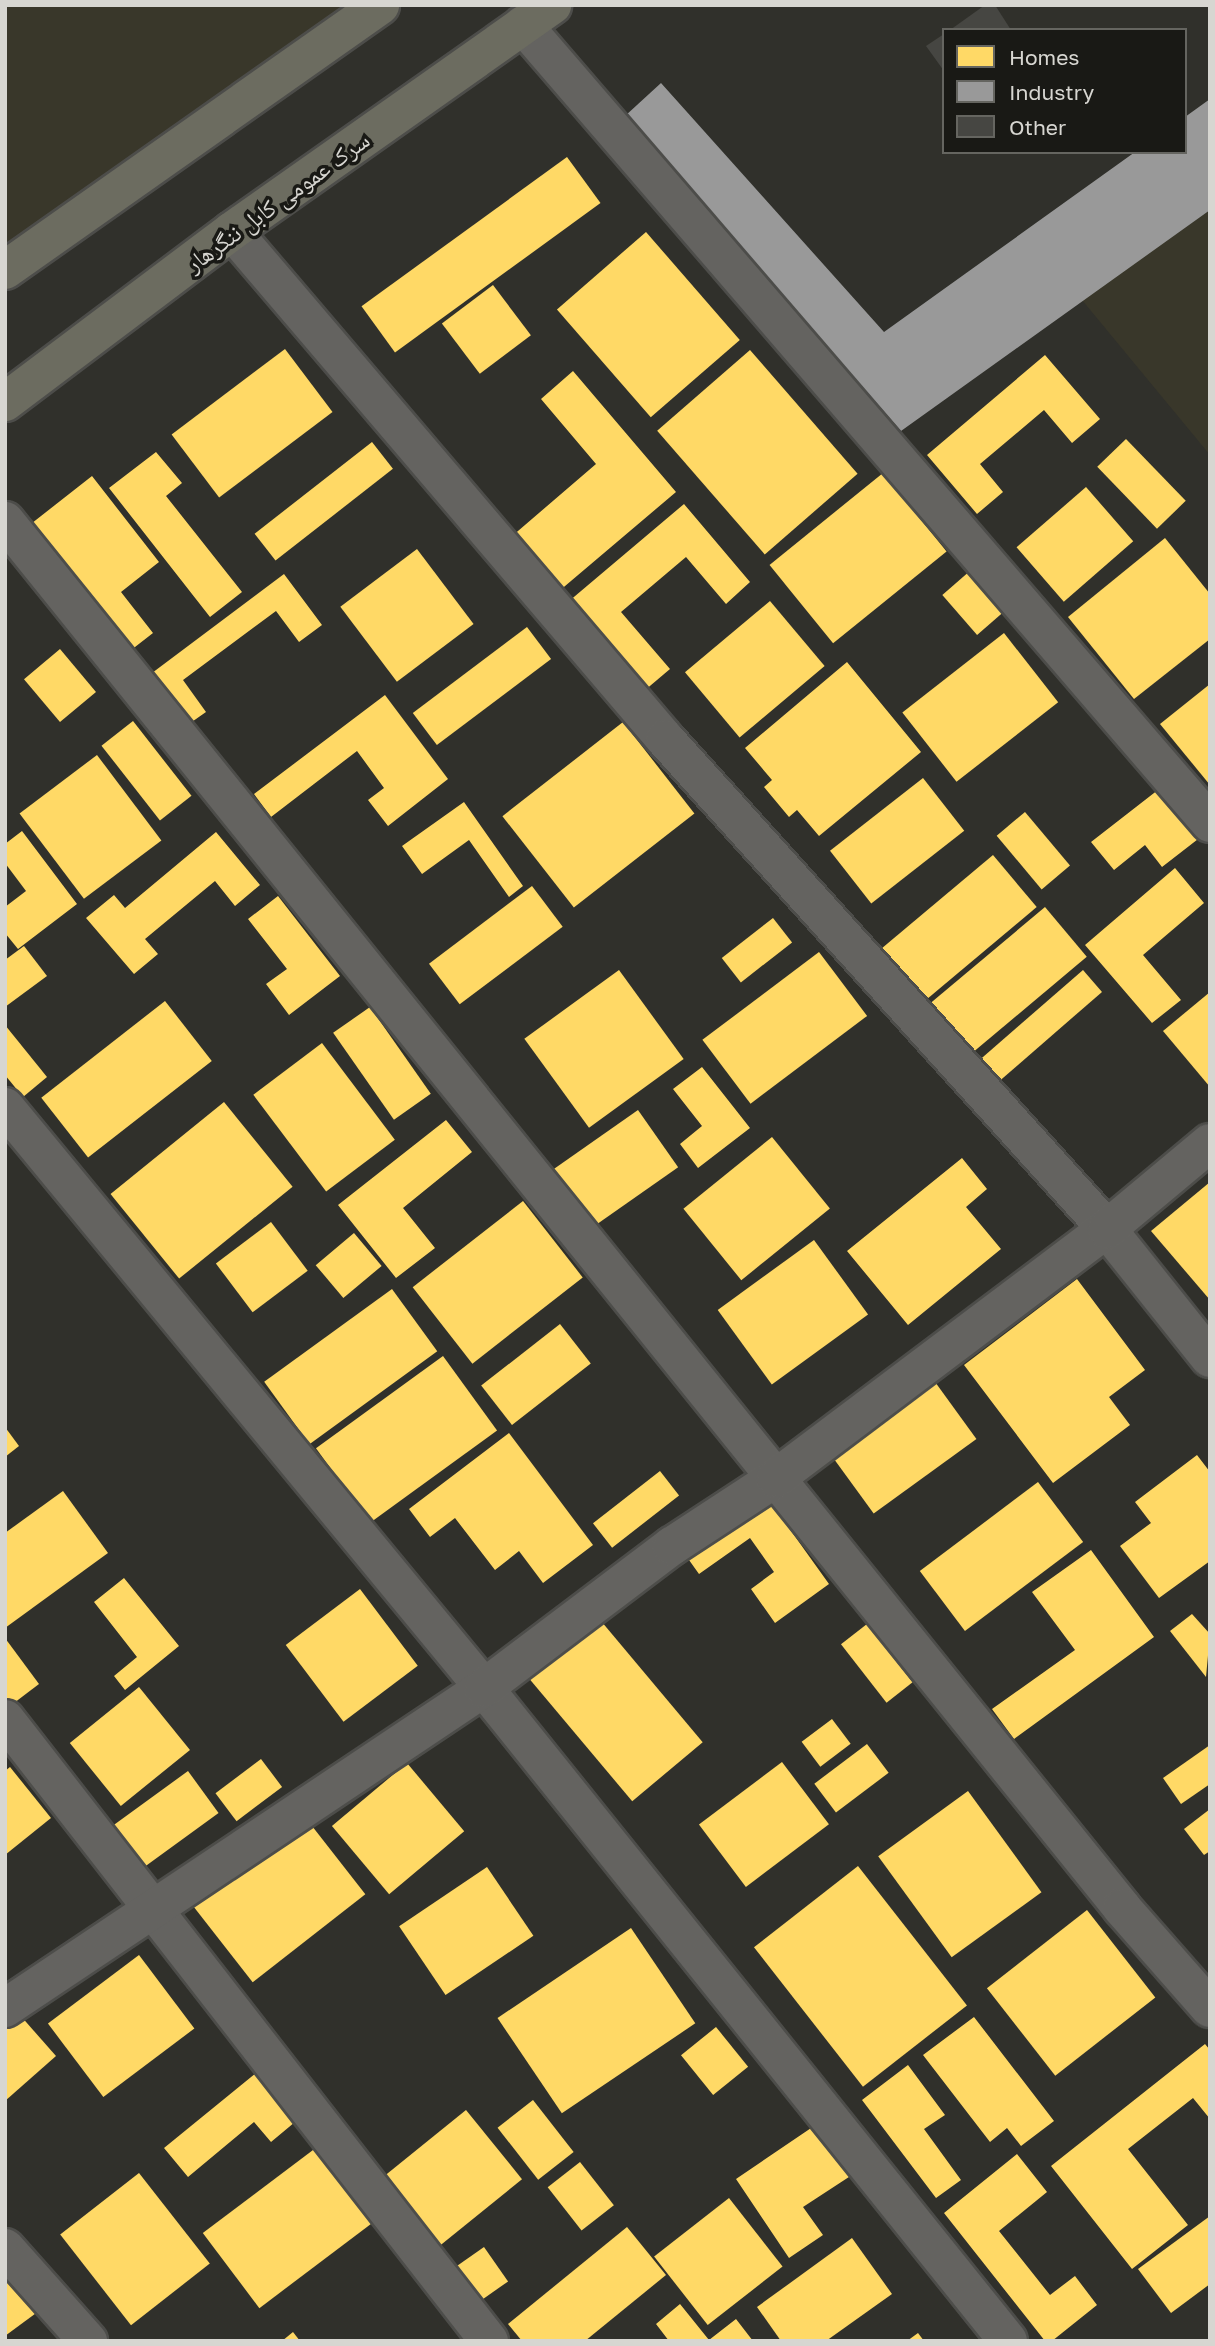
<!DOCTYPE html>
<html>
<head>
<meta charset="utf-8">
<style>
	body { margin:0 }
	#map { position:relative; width:1215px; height:2346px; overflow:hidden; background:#30302b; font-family:"Golos Text","Noto Naskh Arabic",sans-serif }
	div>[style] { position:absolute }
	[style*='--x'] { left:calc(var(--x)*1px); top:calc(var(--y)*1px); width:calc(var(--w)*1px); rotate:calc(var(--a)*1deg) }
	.built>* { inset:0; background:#39372a }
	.homes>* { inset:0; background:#ffd966; transform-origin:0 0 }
	.industry>* { inset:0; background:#999 }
	.building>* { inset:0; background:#464642 }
	.roads { filter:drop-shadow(2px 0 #4d4d4a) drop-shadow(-2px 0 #4d4d4a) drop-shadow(0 2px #4d4d4a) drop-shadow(0 -2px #4d4d4a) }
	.minor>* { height:38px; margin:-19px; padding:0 19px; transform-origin:19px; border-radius:19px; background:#646360 }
	.highway>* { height:38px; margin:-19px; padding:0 19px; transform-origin:19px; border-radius:19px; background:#6c6c60 }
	span { translate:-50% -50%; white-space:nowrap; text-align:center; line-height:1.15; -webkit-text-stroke:7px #191915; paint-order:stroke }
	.street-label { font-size:24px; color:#d7d6d1 }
	.frame { position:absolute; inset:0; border:7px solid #d7d6d1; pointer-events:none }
	.legend { position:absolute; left:942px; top:28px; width:245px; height:126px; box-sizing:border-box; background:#191915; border:2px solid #656560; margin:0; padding:9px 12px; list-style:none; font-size:21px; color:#d7d6d1 }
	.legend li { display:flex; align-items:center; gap:14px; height:35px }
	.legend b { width:35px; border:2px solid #656560 }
</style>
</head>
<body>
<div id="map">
	<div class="built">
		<div style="clip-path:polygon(5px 5px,380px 5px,5px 270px)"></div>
		<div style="clip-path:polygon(1210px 210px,1210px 455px,1082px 300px)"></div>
	</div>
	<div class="homes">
		<div style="left:567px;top:157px;width:57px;height:254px;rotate:54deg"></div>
		<div style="left:646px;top:232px;width:143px;height:118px;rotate:49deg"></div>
		<div style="left:493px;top:285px;width:63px;height:64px;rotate:53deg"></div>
		<div style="left:285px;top:349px;width:79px;height:142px;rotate:53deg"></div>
		<div style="left:750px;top:350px;width:164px;height:123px;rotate:49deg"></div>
		<div style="clip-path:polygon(1045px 355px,1100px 419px,1072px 443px,1044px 410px,980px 464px,1003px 492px,977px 514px,927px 455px)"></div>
		<div style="clip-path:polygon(573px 371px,676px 492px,558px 592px,511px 537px,596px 464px,541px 399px)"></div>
		<div style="left:1126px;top:439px;width:86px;height:40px;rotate:46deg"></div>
		<div style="left:372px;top:442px;width:34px;height:149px;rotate:52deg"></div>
		<div style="clip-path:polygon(156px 452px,182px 483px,166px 496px,242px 592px,210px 617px,109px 488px)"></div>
		<div style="left:883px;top:473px;width:101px;height:146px;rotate:51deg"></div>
		<div style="clip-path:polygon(92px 476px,159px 562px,121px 592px,153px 633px,126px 654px,27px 527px)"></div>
		<div style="left:1086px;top:487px;width:72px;height:92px;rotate:49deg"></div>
		<div style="clip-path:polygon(684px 504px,750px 582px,726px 604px,686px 557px,621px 612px,670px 669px,644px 691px,568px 602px)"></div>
		<div style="clip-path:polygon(1165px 538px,1210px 594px,1210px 639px,1134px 699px,1068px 617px)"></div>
		<div style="left:417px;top:549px;width:94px;height:96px;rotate:53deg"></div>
		<div style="left:971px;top:570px;width:53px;height:38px;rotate:49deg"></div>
		<div style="clip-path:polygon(284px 574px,322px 625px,299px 642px,276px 611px,183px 680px,206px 712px,186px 726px,148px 676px)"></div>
		<div style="left:770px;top:601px;width:85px;height:111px;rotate:50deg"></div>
		<div style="left:527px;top:627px;width:40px;height:143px;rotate:53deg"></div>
		<div style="left:1004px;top:633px;width:88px;height:129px;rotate:52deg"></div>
		<div style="left:60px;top:649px;width:56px;height:47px;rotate:50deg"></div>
		<div style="clip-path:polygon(847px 662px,921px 752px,819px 836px,797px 810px,789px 817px,764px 787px,772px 780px,745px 748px)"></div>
		<div style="clip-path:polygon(1210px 684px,1210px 785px,1160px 724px)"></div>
		<div style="clip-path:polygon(385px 695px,448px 779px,388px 826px,368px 800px,384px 788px,357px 751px,271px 817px,254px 794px)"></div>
		<div style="left:133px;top:721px;width:95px;height:40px;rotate:52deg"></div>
		<div style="left:623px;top:722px;width:116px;height:153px;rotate:52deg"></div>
		<div style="left:97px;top:755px;width:107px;height:97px;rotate:53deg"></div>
		<div style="left:923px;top:778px;width:67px;height:118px;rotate:52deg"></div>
		<div style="clip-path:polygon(1163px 786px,1202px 836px,1162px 867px,1145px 845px,1114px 870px,1091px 842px)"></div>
		<div style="clip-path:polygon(464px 802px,523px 886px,509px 897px,469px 840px,422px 874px,402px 846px)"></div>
		<div style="left:1025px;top:812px;width:70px;height:37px;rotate:50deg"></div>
		<div style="clip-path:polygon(22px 831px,77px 904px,18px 949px,5px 933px,5px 907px,26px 891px,5px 863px,5px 844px)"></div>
		<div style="clip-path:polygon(216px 832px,260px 885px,235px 906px,215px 881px,145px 939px,158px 954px,134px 974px,86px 918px,114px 895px,125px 908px)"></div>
		<div style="left:993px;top:855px;width:68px;height:154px;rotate:50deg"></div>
		<div style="clip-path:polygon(1175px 868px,1204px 903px,1143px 955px,1181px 1000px,1152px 1023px,1085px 945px)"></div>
		<div style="left:532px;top:886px;width:51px;height:129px;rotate:53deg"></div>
		<div style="clip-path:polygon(278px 896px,340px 976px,289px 1015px,266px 984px,287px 969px,248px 919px)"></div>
		<div style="left:1045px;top:907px;width:65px;height:161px;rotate:50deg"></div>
		<div style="left:773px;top:918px;width:31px;height:65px;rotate:52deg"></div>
		<div style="clip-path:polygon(24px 946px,47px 976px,5px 1007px,5px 960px)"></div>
		<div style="left:819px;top:952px;width:80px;height:146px;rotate:53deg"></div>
		<div style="left:619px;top:970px;width:110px;height:117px;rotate:54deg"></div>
		<div style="left:1083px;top:970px;width:29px;height:142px;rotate:49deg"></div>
		<div style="clip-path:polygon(1210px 992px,1210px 1087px,1163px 1031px)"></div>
		<div style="left:165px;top:1001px;width:76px;height:157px;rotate:52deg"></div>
		<div style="left:370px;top:1007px;width:106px;height:45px;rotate:55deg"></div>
		<div style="clip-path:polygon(5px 1025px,47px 1077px,23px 1097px,5px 1075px)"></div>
		<div style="left:322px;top:1043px;width:121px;height:86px;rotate:53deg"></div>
		<div style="clip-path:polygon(702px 1067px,750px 1128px,698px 1168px,680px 1144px,702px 1126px,673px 1089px)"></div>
		<div style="left:224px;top:1102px;width:109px;height:146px;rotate:51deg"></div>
		<div style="left:638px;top:1110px;width:70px;height:111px;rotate:55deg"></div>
		<div style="clip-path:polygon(446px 1120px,472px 1152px,403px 1208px,435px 1248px,396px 1278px,338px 1205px)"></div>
		<div style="left:772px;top:1137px;width:92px;height:114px;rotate:51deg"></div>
		<div style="clip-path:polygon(962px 1158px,987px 1189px,966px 1207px,1001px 1249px,908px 1325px,847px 1251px)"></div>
		<div style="clip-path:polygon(1210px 1182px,1210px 1300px,1151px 1231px)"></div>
		<div style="left:523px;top:1201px;width:97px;height:140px;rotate:52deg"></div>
		<div style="left:271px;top:1222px;width:61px;height:69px;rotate:53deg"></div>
		<div style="left:354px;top:1233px;width:43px;height:50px;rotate:50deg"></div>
		<div style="left:814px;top:1240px;width:92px;height:119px;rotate:54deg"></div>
		<div style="clip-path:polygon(1077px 1279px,1145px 1370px,1109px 1397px,1130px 1425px,1053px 1483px,964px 1365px)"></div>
		<div style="left:392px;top:1289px;width:77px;height:158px;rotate:54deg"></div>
		<div style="left:560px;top:1324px;width:50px;height:100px;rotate:52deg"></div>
		<div style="left:443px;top:1356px;width:92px;height:157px;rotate:54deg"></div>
		<div style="left:930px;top:1375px;width:79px;height:127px;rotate:54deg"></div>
		<div style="clip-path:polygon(5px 1427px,19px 1446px,5px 1457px)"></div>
		<div style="clip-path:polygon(509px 1433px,593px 1545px,543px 1583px,519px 1551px,495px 1570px,455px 1518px,430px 1537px,409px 1509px)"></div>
		<div style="clip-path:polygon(1197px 1455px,1210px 1472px,1210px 1561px,1159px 1598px,1120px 1546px,1151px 1523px,1135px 1502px)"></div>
		<div style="left:660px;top:1471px;width:31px;height:85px;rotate:52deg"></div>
		<div style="left:1038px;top:1482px;width:75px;height:148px;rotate:53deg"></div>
		<div style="clip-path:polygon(63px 1491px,108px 1553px,5px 1628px,5px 1533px)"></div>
		<div style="clip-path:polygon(766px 1496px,829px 1584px,775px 1623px,751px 1589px,774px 1572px,750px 1538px,699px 1574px,684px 1553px)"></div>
		<div style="clip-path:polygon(1091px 1550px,1154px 1637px,1014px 1739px,992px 1709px,1075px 1650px,1032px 1592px)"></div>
		<div style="clip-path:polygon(124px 1578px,179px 1646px,125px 1690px,114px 1676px,137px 1657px,94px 1602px)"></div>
		<div style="left:360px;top:1589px;width:96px;height:93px;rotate:53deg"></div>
		<div style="clip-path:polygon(1192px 1614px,1210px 1634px,1206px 1677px,1170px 1631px)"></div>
		<div style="left:596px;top:1615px;width:166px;height:92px;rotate:50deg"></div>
		<div style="left:867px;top:1624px;width:74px;height:33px;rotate:52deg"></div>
		<div style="clip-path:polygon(5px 1638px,39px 1684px,10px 1706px,5px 1700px)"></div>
		<div style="left:139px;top:1687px;width:81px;height:89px;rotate:51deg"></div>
		<div style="left:832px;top:1719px;width:31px;height:38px;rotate:53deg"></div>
		<div style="left:867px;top:1744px;width:36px;height:66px;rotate:53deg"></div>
		<div style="clip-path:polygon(1210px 1745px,1210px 1784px,1181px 1804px,1163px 1778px)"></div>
		<div style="left:261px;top:1759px;width:35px;height:57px;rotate:53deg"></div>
		<div style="left:782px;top:1762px;width:78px;height:104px;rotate:53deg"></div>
		<div style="left:407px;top:1763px;width:89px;height:98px;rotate:50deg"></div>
		<div style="clip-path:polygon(10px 1767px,51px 1818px,5px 1855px,5px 1771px)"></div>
		<div style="left:188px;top:1771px;width:52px;height:99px;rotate:54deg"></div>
		<div style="left:968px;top:1791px;width:125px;height:111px;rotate:54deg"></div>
		<div style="clip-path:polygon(1210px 1809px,1210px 1851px,1204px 1855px,1184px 1829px)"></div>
		<div style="left:305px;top:1817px;width:98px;height:143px;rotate:52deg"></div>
		<div style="left:858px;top:1866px;width:177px;height:132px;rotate:52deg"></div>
		<div style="left:487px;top:1867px;width:83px;height:106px;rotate:56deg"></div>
		<div style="left:1087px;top:1910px;width:111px;height:127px;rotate:52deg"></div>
		<div style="left:631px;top:1928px;width:115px;height:161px;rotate:56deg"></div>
		<div style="left:139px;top:1955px;width:92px;height:114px;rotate:53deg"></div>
		<div style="clip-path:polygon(19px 2014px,56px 2056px,5px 2101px,5px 2026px)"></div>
		<div style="clip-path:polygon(974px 2017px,1054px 2121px,1021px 2146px,1007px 2128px,990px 2142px,923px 2055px)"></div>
		<div style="left:716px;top:2027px;width:51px;height:45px;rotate:51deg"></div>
		<div style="clip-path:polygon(1205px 2044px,1210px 2050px,1210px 2119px,1193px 2098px,1128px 2149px,1188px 2225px,1132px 2269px,1051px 2166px)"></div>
		<div style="clip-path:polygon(908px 2065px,945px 2115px,924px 2129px,961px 2180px,936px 2198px,862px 2100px)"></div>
		<div style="clip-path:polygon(256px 2073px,295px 2122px,271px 2142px,254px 2122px,188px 2177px,164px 2148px)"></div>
		<div style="left:533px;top:2100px;width:66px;height:45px;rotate:52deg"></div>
		<div style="left:466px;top:2110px;width:89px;height:109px;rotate:51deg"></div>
		<div style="clip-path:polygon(817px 2124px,852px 2175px,803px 2207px,823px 2235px,789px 2258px,736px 2179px)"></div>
		<div style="left:317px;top:2147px;width:94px;height:143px;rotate:53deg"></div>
		<div style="clip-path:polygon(1017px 2154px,1047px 2192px,999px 2231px,1050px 2295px,1075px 2276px,1097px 2305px,1052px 2341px,1045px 2341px,944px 2213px)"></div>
		<div style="left:580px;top:2162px;width:55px;height:41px;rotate:52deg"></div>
		<div style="left:139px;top:2173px;width:115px;height:100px;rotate:52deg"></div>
		<div style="left:729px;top:2198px;width:87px;height:95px;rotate:52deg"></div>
		<div style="clip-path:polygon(1210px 2216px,1210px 2284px,1171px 2313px,1138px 2269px)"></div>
		<div style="clip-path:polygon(627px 2227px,666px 2275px,585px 2341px,522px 2341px,508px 2324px)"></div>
		<div style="clip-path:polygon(852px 2238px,892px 2294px,826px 2341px,781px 2341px,757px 2307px)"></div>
		<div style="left:484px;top:2247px;width:42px;height:37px;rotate:55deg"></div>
		<div style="clip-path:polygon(5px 2250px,47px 2305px,5px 2336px)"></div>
		<div style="clip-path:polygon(680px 2304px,709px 2340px,736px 2319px,753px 2341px,669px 2341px,656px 2324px)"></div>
		<div style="clip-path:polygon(293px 2332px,300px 2341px,282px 2341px)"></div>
		<div style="clip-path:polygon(918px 2333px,924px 2341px,907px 2341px)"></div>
	</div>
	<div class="industry">
		<div style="clip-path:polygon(661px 83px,884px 332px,1135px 152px,1185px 152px,1185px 117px,1210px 99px,1210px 210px,901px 431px,625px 116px)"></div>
	</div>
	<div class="building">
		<div style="clip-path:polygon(985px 5px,995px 5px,1011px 30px,950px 30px)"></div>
		<div style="clip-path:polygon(944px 34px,944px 71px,926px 46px)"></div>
	</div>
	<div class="roads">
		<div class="minor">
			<div style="--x:523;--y:25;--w:1053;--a:49.27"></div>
			<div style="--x:232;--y:231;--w:667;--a:49.56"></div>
			<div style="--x:665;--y:739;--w:660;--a:47.95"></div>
			<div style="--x:1107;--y:1229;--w:165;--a:51.4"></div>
			<div style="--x:5;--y:521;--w:1781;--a:51.15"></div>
			<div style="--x:1122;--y:1908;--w:133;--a:48.7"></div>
			<div style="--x:5;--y:1107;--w:753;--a:50.5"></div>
			<div style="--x:484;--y:1688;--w:837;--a:51.25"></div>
			<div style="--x:5;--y:1719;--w:788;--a:52.11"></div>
			<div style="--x:5;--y:2008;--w:576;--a:-33.75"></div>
			<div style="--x:484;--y:1688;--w:236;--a:-37.1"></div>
			<div style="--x:672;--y:1546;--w:124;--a:-33.2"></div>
			<div style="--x:776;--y:1478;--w:414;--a:-37"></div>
			<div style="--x:1107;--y:1229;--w:134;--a:-39.9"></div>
			<div style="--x:5;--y:2248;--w:125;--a:48.3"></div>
		</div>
		<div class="highway">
			<div style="--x:5;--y:270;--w:459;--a:-35.2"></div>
			<div style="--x:5;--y:402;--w:284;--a:-37"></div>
			<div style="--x:232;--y:231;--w:392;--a:-35.2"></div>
		</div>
	</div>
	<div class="street-label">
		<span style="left:277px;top:201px;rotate:-36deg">سرک عمومی کابل ننگرهار</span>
	</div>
	<div class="frame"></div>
	<ul class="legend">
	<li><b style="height:19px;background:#ffd966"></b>Homes</li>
	<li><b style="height:19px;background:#999"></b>Industry</li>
	<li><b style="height:19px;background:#464642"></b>Other</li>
	</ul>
</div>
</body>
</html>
